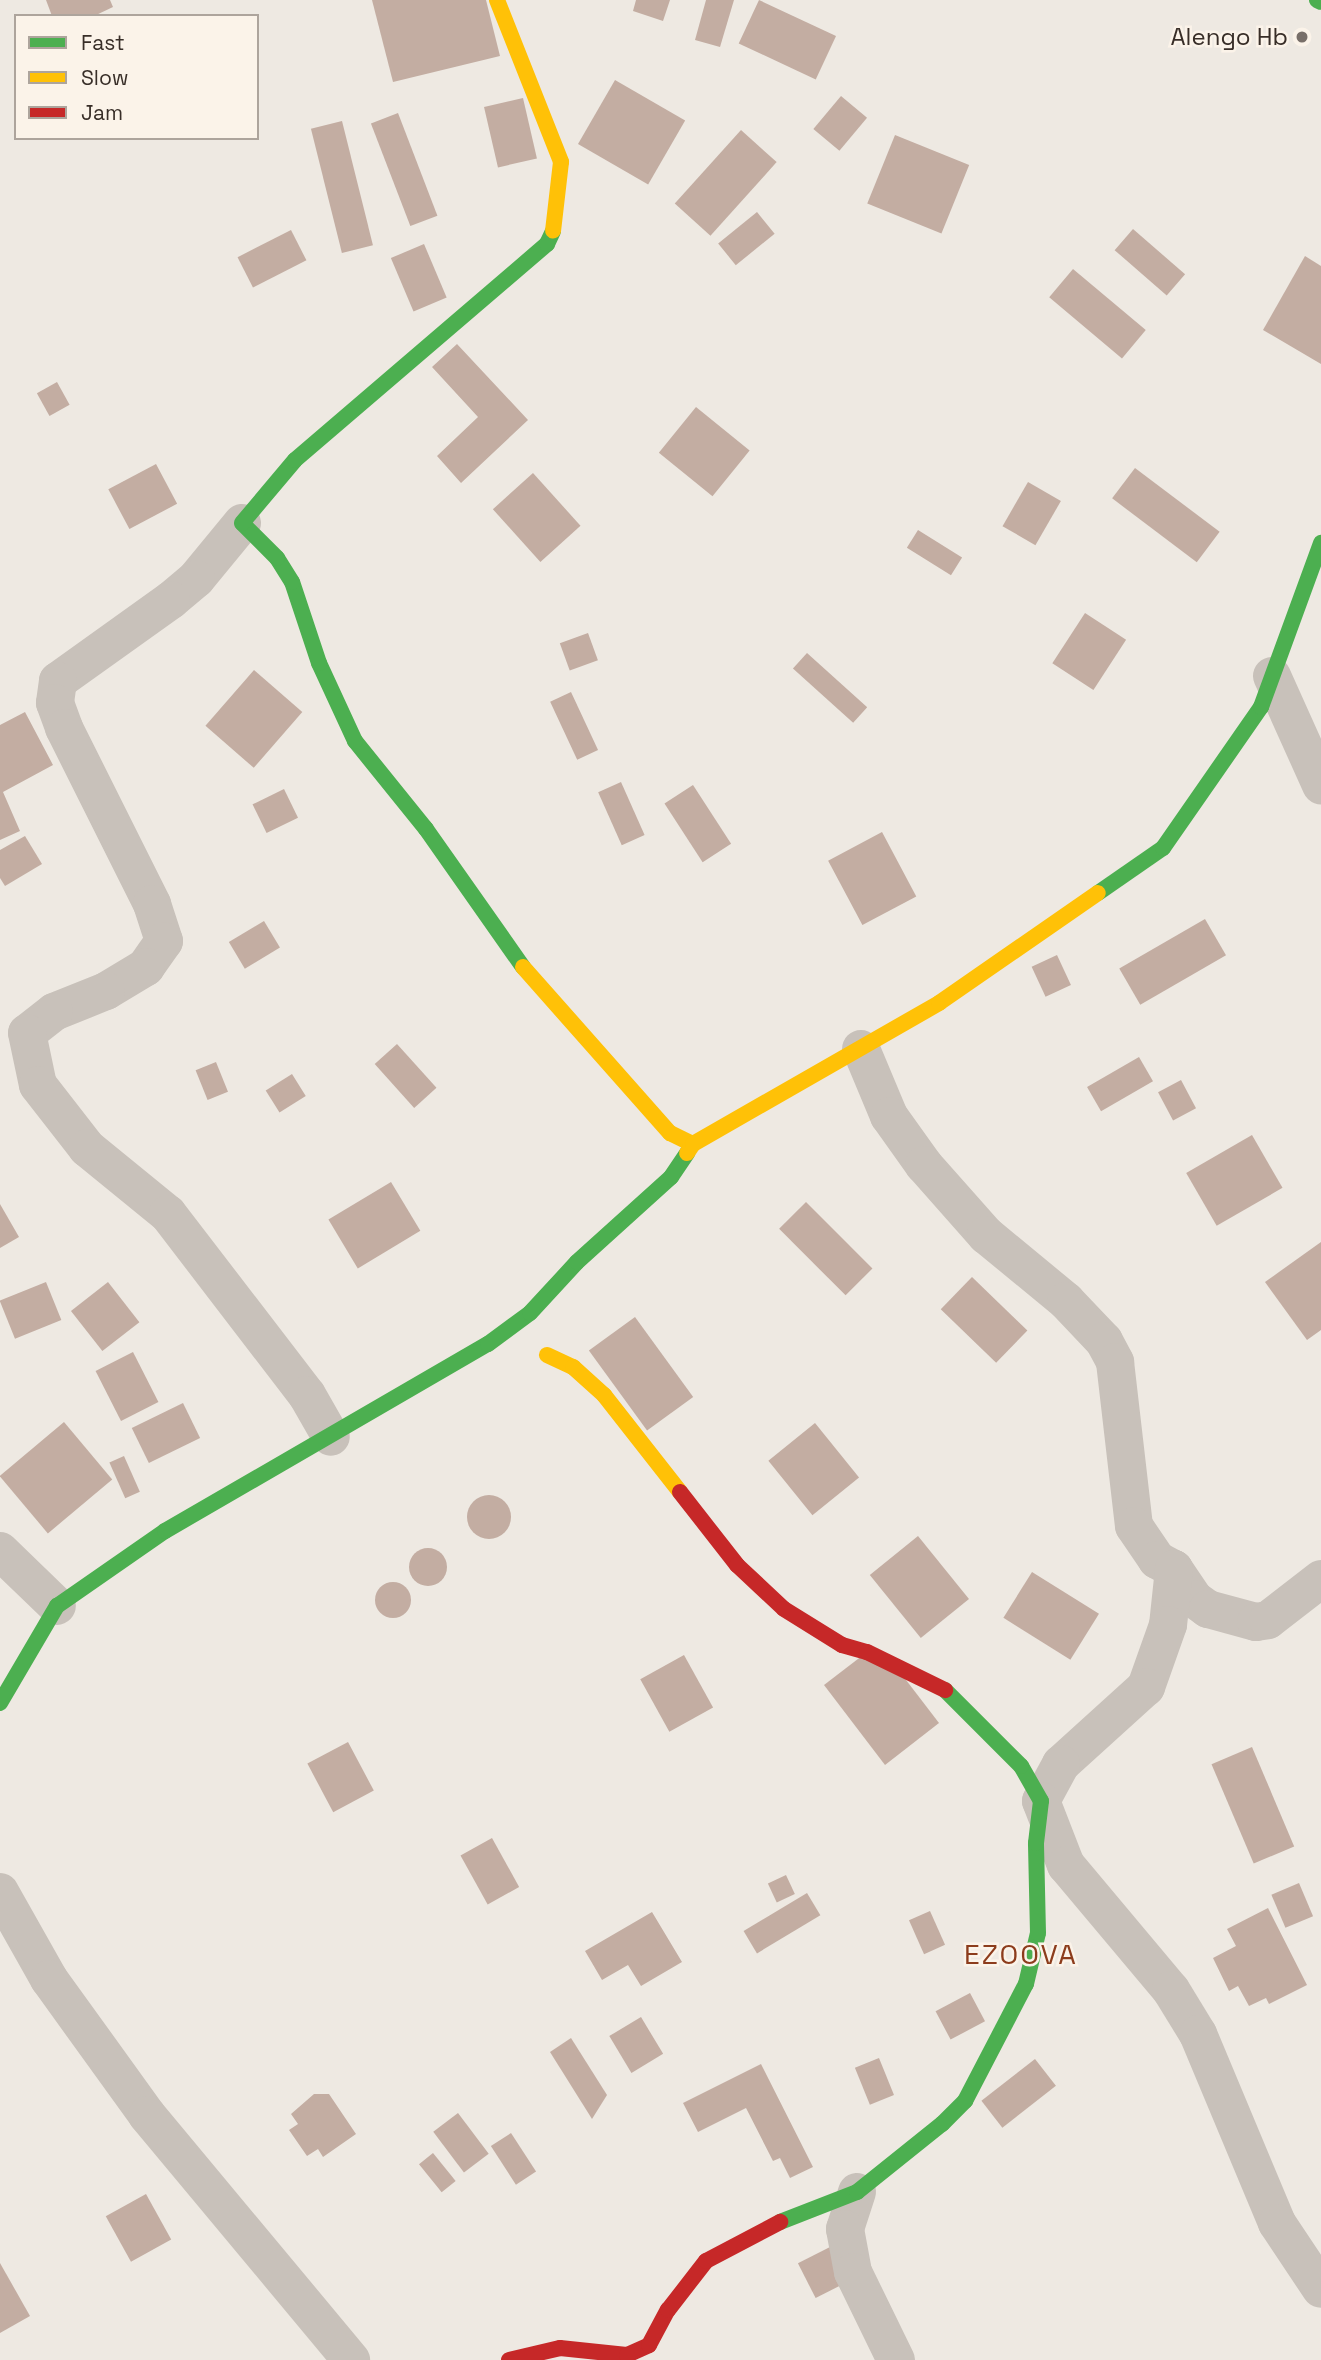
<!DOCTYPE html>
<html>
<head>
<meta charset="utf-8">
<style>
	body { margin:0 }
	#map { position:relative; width:1321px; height:2360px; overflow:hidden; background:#eee9e2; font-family:"Space Grotesk",sans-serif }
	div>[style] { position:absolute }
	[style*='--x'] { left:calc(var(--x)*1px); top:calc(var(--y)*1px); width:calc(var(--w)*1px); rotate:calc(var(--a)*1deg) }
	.building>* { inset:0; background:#c3ada2; transform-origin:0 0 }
	.round { border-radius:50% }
	.street>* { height:38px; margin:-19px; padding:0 19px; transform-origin:19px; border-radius:19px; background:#c8c1ba }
	.fast>* { height:16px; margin:-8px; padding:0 8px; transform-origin:8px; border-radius:8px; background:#4caf50 }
	.slow>* { height:16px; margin:-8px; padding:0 8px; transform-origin:8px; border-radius:8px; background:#ffc107 }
	.jam>* { height:16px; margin:-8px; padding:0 8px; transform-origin:8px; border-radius:8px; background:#c62828 }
	.dots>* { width:19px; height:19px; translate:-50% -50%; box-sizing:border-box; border:4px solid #fbf3e9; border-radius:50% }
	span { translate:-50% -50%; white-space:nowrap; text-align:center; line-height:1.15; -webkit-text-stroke:5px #fbf3e9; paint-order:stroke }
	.poi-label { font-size:24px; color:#382e28 }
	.right { translate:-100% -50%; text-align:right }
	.quarter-label { font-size:28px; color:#8c3c1c; letter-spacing:2px }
	.legend { position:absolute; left:14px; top:14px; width:245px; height:126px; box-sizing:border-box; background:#fbf3e9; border:2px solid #ada49c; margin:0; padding:9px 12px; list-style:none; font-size:21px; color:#382e28 }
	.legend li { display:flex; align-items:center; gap:14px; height:35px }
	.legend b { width:35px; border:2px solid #ada49c }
</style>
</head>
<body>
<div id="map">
	<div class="building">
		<div style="clip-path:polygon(46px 0,110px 0,113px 7px,94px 16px,52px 16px)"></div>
		<div style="clip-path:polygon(372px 0,486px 0,500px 56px,393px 82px)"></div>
		<div style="clip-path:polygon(636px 0,670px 0,663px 21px,633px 11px)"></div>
		<div style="clip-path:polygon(706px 0,734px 0,720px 47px,695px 40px)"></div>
		<div style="left:759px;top:0;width:85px;height:48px;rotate:25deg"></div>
		<div style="left:615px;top:80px;width:81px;height:74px;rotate:30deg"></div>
		<div style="left:841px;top:96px;width:34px;height:43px;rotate:40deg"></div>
		<div style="left:523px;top:98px;width:62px;height:40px;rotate:77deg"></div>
		<div style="left:398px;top:113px;width:110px;height:29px;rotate:69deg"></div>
		<div style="left:342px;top:121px;width:128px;height:32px;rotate:76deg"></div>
		<div style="left:741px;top:130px;width:48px;height:99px;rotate:42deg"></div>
		<div style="left:895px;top:135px;width:80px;height:74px;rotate:22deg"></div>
		<div style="left:757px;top:212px;width:28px;height:50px;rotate:51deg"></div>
		<div style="left:1133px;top:229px;width:69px;height:28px;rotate:41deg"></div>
		<div style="left:291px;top:230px;width:34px;height:60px;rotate:63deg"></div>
		<div style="left:424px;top:244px;width:58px;height:36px;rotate:67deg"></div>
		<div style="clip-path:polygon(1305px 256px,1321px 266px,1321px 364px,1263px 330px)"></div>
		<div style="left:1073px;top:269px;width:95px;height:37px;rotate:40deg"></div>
		<div style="clip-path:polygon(457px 344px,528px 420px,461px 483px,437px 456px,478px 417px,432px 367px)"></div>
		<div style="left:57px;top:382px;width:26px;height:23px;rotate:61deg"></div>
		<div style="left:696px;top:407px;width:69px;height:59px;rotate:39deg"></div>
		<div style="left:156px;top:464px;width:45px;height:54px;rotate:62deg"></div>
		<div style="left:1135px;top:468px;width:106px;height:38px;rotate:37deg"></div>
		<div style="left:533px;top:473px;width:71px;height:54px;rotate:48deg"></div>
		<div style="left:1028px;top:482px;width:38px;height:51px;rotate:30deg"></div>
		<div style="left:918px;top:530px;width:52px;height:21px;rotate:32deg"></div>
		<div style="left:1085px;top:613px;width:49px;height:60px;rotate:33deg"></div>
		<div style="left:588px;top:633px;width:29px;height:30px;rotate:70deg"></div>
		<div style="left:807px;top:653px;width:81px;height:21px;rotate:42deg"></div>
		<div style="left:254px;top:670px;width:64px;height:74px;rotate:41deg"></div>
		<div style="left:571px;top:692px;width:64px;height:23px;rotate:65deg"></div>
		<div style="clip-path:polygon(25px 712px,53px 765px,3px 792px,20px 831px,0 840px,0 725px)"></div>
		<div style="left:621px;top:782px;width:58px;height:25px;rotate:66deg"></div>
		<div style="left:693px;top:785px;width:70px;height:34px;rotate:57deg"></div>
		<div style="left:284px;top:789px;width:32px;height:35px;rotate:64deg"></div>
		<div style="left:882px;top:832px;width:73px;height:61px;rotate:62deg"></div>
		<div style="clip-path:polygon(25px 836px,42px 864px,5px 886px,0 878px,0 850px)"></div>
		<div style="left:1205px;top:919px;width:42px;height:99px;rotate:60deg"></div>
		<div style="left:264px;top:921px;width:31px;height:41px;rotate:59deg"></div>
		<div style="left:1057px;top:955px;width:33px;height:28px;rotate:65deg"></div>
		<div style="left:397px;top:1044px;width:59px;height:30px;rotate:48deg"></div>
		<div style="left:1139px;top:1057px;width:28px;height:60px;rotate:60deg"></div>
		<div style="left:216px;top:1062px;width:32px;height:22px;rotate:68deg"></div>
		<div style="left:292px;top:1074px;width:26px;height:31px;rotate:58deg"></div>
		<div style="left:1181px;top:1080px;width:32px;height:26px;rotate:62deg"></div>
		<div style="left:1252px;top:1135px;width:61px;height:76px;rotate:60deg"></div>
		<div style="left:391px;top:1182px;width:57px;height:73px;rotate:59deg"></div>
		<div style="left:806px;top:1202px;width:94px;height:38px;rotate:45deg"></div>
		<div style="clip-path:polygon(0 1204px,19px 1237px,0 1248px)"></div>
		<div style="clip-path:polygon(1321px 1242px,1321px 1330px,1307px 1340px,1265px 1282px)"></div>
		<div style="left:972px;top:1277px;width:77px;height:45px;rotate:44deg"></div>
		<div style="left:46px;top:1282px;width:41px;height:50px;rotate:68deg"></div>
		<div style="left:108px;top:1282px;width:51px;height:47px;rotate:52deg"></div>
		<div style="left:635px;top:1317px;width:99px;height:57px;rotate:54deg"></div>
		<div style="left:133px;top:1352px;width:56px;height:42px;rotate:63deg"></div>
		<div style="left:183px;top:1403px;width:39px;height:57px;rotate:64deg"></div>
		<div style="left:64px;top:1422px;width:75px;height:84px;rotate:50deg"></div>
		<div style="left:815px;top:1423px;width:70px;height:60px;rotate:51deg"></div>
		<div style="left:124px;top:1456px;width:39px;height:16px;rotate:66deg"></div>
		<div class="round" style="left:467px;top:1495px;width:44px;height:44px"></div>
		<div style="left:918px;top:1536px;width:81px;height:62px;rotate:51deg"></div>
		<div class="round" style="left:409px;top:1548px;width:38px;height:38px"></div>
		<div style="left:1032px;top:1572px;width:79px;height:54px;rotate:32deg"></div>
		<div class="round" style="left:375px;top:1582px;width:36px;height:36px"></div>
		<div style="clip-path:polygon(867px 1652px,893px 1663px,939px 1723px,885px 1765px,824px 1685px)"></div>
		<div style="left:684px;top:1655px;width:60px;height:50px;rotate:61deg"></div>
		<div style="left:348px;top:1742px;width:55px;height:46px;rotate:62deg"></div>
		<div style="left:1252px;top:1747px;width:108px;height:44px;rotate:67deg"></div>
		<div style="left:492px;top:1838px;width:56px;height:36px;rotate:61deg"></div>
		<div style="left:786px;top:1875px;width:21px;height:20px;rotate:65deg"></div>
		<div style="left:1299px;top:1883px;width:36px;height:30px;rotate:67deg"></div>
		<div style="left:807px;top:1893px;width:26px;height:74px;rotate:59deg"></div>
		<div style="clip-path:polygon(1268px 1908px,1307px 1985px,1269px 2004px,1266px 1998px,1249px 2006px,1238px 1986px,1229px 1991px,1213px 1958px,1236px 1946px,1227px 1929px)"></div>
		<div style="left:930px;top:1911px;width:37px;height:23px;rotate:66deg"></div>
		<div style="clip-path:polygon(652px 1912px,682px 1962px,641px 1986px,628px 1965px,602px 1980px,585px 1951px)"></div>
		<div style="left:970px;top:1993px;width:32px;height:39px;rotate:62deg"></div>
		<div style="left:641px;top:2017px;width:43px;height:37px;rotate:59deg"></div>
		<div style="clip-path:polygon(571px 2038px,607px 2095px,592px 2119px,550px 2052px)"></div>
		<div style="left:879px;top:2058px;width:40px;height:26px;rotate:68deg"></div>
		<div style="left:1035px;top:2059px;width:34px;height:68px;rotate:52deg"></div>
		<div style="clip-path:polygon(761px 2064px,813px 2167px,790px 2178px,780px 2158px,773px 2161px,746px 2108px,698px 2132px,683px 2103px)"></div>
		<div style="clip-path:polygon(314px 2094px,329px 2094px,356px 2134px,323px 2157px,318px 2149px,307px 2156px,289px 2130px,298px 2124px,291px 2114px)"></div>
		<div style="left:458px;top:2113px;width:51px;height:31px;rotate:53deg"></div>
		<div style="left:511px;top:2133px;width:46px;height:24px;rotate:57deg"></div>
		<div style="left:433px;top:2153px;width:36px;height:18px;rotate:51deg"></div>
		<div style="left:146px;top:2194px;width:52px;height:46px;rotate:61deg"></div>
		<div style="left:830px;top:2247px;width:39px;height:36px;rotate:63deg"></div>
		<div style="clip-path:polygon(0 2263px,30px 2316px,0 2333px)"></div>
	</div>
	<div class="street">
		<div style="--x:242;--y:523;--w:72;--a:129.4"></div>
		<div style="--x:196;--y:579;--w:33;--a:140"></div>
		<div style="--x:171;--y:600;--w:139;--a:144.4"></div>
		<div style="--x:58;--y:681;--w:22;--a:98"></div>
		<div style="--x:55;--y:703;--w:27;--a:70"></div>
		<div style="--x:64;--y:728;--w:197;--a:63.4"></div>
		<div style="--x:152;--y:904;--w:39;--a:72"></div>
		<div style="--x:164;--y:941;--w:32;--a:125"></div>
		<div style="--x:146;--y:967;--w:47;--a:149"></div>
		<div style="--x:106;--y:991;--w:56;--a:158"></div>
		<div style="--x:54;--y:1012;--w:34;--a:142"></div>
		<div style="--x:27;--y:1033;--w:53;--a:78.1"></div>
		<div style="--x:38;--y:1085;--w:80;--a:52.1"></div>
		<div style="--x:87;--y:1148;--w:104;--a:39.2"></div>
		<div style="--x:168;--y:1214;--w:228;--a:52.5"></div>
		<div style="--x:307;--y:1395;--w:48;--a:60.3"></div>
		<div style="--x:1272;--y:676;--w:120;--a:65.8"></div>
		<div style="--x:861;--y:1049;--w:73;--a:67.3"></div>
		<div style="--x:889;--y:1116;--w:60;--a:54.5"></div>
		<div style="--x:924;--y:1165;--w:94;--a:48.5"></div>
		<div style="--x:986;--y:1235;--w:104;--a:39.5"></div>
		<div style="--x:1066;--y:1301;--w:55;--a:46.5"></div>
		<div style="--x:1104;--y:1341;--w:24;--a:62"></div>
		<div style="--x:1115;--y:1362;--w:165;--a:83.4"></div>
		<div style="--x:1134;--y:1526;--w:41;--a:55.9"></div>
		<div style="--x:1157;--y:1560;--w:19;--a:28"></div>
		<div style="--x:1174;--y:1569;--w:36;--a:56"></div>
		<div style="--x:1194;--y:1599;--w:17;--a:36"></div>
		<div style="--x:1208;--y:1609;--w:50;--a:15.2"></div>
		<div style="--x:1256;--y:1622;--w:12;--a:-9"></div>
		<div style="--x:1268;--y:1620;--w:67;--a:-37.7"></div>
		<div style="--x:0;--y:1551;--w:79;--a:44"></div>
		<div style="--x:1174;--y:1569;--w:56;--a:96.1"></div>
		<div style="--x:1168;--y:1625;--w:66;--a:109.5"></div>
		<div style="--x:1146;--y:1687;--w:115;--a:137.8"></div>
		<div style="--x:1061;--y:1764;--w:42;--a:118.4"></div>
		<div style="--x:1041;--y:1801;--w:69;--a:68.7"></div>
		<div style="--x:1066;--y:1865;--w:163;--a:50"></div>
		<div style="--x:1171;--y:1990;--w:52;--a:58.5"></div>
		<div style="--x:1198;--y:2034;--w:205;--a:67.3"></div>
		<div style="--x:1277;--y:2223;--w:79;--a:56.3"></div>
		<div style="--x:0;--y:1892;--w:100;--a:60.6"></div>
		<div style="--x:49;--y:1979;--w:168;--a:54.2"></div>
		<div style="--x:147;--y:2115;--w:319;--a:50.2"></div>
		<div style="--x:857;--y:2192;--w:39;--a:108"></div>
		<div style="--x:845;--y:2229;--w:44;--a:79.5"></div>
		<div style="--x:853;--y:2272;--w:98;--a:64"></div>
	</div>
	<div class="fast">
		<div style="--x:1317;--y:0;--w:4;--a:27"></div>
		<div style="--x:1098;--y:893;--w:79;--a:-34.7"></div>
		<div style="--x:1163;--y:848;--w:172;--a:-55.2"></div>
		<div style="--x:1261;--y:707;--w:175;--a:-69.9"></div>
		<div style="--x:523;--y:967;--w:169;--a:-125.1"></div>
		<div style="--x:426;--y:829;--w:113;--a:-128.9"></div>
		<div style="--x:355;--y:741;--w:86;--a:-114.8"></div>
		<div style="--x:319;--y:663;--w:85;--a:-108.4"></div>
		<div style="--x:292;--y:582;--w:28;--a:-122"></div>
		<div style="--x:277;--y:558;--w:49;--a:-135"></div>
		<div style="--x:242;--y:523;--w:82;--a:-49.9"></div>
		<div style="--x:295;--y:460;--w:332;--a:-40.6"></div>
		<div style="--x:547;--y:244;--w:14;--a:-65"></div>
		<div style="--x:0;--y:1703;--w:113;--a:-59.6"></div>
		<div style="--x:57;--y:1606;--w:131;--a:-34.8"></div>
		<div style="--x:165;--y:1531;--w:373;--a:-30.1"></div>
		<div style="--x:488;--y:1344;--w:52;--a:-36.4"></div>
		<div style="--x:530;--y:1313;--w:69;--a:-47.3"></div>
		<div style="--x:577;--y:1262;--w:127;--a:-42.1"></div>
		<div style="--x:671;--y:1177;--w:29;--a:-56"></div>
		<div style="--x:780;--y:2222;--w:83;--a:-21.3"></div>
		<div style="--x:857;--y:2192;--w:109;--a:-38.7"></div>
		<div style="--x:942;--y:2124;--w:33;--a:-45"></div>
		<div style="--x:965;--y:2101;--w:132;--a:-62.5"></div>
		<div style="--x:1026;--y:1984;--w:52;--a:-76.8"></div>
		<div style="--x:1038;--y:1933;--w:90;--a:-91.3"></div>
		<div style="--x:1036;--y:1843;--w:42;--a:-83.2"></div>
		<div style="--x:1041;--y:1801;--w:40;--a:-119.7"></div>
		<div style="--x:1021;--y:1766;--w:107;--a:-135"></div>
	</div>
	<div class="slow">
		<div style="--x:497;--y:0;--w:174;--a:68.4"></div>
		<div style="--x:561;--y:162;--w:69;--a:96.6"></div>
		<div style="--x:523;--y:967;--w:222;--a:48.5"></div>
		<div style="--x:670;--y:1133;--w:25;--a:26"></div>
		<div style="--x:687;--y:1153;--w:11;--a:-56"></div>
		<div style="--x:693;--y:1144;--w:284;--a:-29.8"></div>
		<div style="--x:939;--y:1003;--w:193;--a:-34.7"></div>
		<div style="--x:547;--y:1355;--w:29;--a:25"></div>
		<div style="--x:573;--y:1367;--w:42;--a:42.1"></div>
		<div style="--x:604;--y:1395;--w:123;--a:51.9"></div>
	</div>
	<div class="jam">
		<div style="--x:680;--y:1492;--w:93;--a:52"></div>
		<div style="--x:737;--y:1565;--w:64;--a:43.1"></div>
		<div style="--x:784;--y:1609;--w:68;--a:31.8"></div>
		<div style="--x:842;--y:1645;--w:26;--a:16"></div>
		<div style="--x:867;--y:1652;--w:87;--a:26"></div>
		<div style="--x:509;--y:2360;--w:52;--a:-13.2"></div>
		<div style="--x:560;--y:2348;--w:67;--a:6"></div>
		<div style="--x:627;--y:2355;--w:24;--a:-24"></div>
		<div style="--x:649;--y:2345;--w:40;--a:-62"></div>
		<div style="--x:668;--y:2310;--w:62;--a:-52.2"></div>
		<div style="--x:706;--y:2261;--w:84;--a:-27.8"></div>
	</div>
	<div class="dots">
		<div style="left:1302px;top:37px;background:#786f69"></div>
	</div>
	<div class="poi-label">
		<span class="right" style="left:1288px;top:37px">Alengo Hb</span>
	</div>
	<div class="quarter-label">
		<span style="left:1021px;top:1954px">EZOOVA</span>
	</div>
	<ul class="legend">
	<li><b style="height:9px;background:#4caf50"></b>Fast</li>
	<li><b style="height:9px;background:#ffc107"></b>Slow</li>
	<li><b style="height:9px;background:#c62828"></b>Jam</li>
	</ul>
</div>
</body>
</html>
